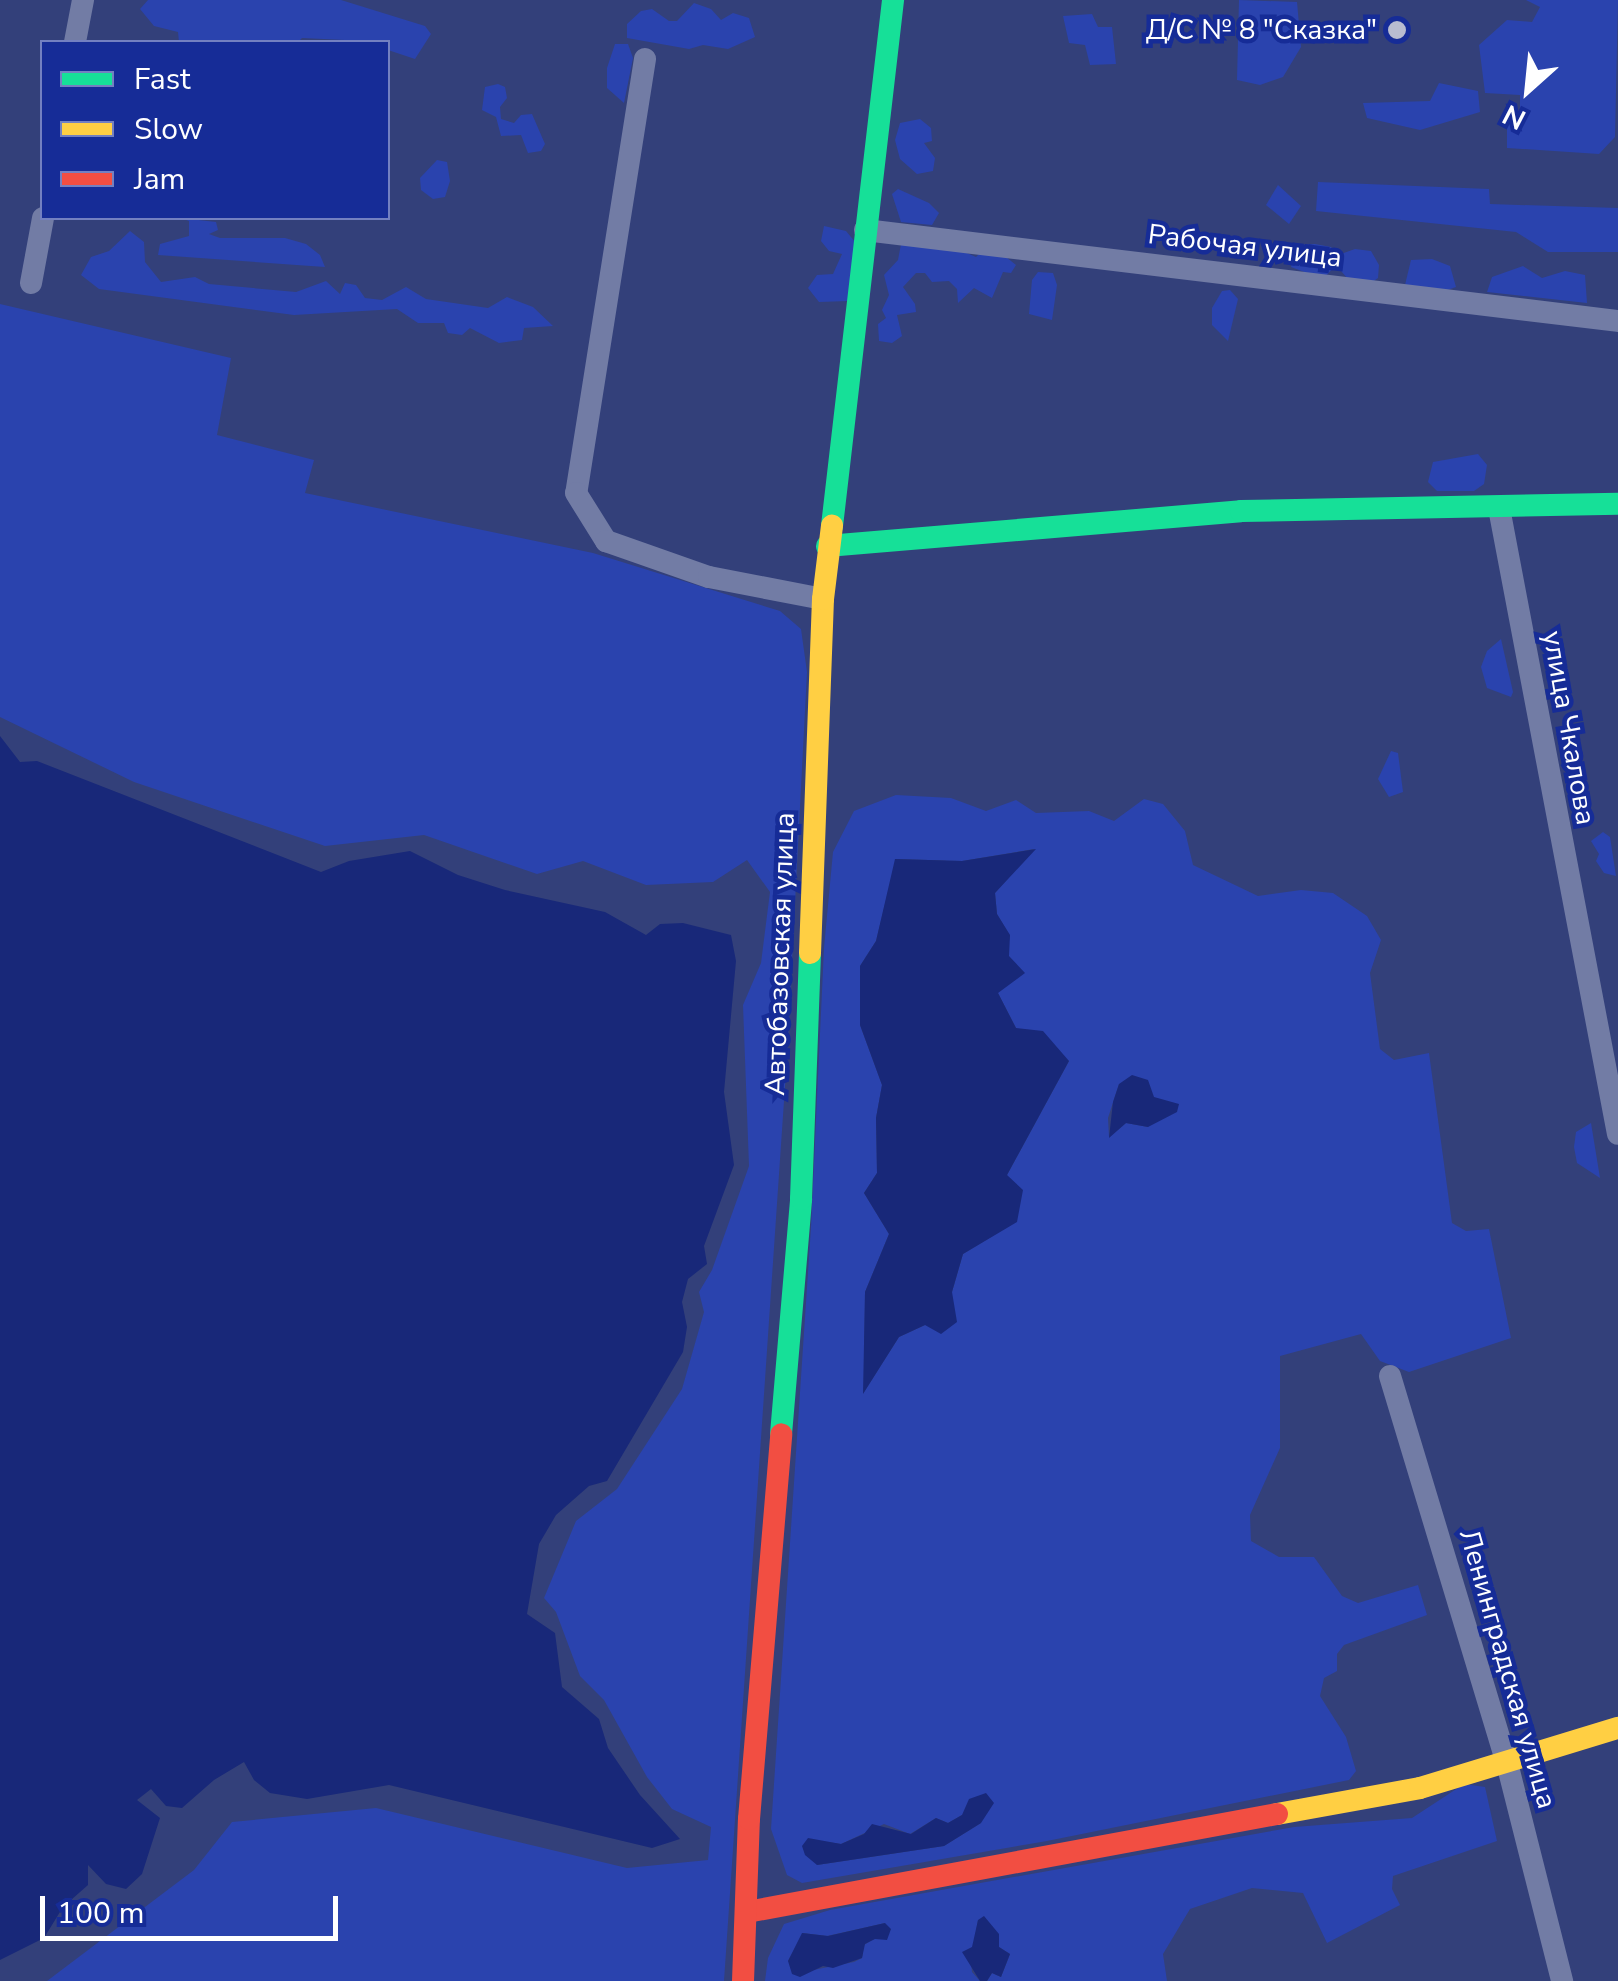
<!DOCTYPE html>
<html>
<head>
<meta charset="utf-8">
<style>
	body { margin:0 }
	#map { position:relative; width:1618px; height:1981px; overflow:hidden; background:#33407a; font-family:"Nunito Sans",sans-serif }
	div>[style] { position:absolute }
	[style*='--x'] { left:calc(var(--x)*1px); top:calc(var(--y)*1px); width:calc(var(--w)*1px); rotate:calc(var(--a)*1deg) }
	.green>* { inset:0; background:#2a43ae }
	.water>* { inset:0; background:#182879 }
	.street>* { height:22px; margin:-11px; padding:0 11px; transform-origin:11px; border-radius:11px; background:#727ca5 }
	.fast>* { height:22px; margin:-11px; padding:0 11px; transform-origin:11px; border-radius:11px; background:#16e098 }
	.slow>* { height:22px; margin:-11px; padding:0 11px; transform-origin:11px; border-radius:11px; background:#ffcf43 }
	.jam>* { height:22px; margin:-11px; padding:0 11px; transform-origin:11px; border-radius:11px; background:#f24e42 }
	.dots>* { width:28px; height:28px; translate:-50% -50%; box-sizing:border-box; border:5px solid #162c97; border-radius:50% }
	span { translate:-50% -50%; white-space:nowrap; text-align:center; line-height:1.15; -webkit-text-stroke:9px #162c97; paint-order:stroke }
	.poi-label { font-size:28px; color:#fff }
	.right { translate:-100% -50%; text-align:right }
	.street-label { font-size:28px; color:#fff }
	.legend { position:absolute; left:40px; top:40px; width:350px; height:180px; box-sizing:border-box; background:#162c97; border:2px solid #7380c1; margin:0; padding:12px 18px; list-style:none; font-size:30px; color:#fff }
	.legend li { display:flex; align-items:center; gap:20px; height:50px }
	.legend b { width:50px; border:2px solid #7380c1 }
	.north { position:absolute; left:1478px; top:40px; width:100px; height:100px; -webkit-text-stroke:8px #162c97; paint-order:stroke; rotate:207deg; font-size:28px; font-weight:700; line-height:40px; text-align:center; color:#fff }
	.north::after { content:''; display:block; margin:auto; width:35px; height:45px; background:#fff; clip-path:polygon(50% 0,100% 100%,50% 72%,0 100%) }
	.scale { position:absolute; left:40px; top:1896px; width:298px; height:45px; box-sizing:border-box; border:5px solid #fff; border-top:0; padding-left:12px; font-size:30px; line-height:35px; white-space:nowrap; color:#fff; -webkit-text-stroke:8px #162c97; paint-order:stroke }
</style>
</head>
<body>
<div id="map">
	<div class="green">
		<div style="clip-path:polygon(148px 0,341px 0,425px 26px,431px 34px,415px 59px,388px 50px,388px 42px,302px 38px,298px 42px,179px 42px,178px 32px,154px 26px,140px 9px)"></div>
		<div style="clip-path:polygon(1239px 0,1297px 2px,1301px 47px,1283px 77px,1260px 85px,1237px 80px)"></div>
		<div style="clip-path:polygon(1526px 0,1618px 0,1615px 137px,1599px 154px,1507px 148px,1507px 122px,1520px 120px,1520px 95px,1485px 93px,1479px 45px,1507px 20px,1532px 22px,1540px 7px)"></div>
		<div style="clip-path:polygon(694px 3px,711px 9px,721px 20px,733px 13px,749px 18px,755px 37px,728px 49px,703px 45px,689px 49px,627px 38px,627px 24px,641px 11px,652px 9px,669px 21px,677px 21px)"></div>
		<div style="clip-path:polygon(1092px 14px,1098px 27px,1112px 27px,1116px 64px,1090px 65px,1085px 45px,1069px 43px,1063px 16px)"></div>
		<div style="clip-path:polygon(615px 44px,628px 44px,633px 58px,624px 103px,607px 88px,607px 68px)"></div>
		<div style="clip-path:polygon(1439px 83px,1478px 91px,1480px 112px,1420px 130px,1367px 118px,1363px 103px,1430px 101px)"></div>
		<div style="clip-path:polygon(498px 84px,505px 87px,507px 98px,500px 107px,501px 119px,514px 123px,521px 115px,532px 114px,545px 144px,541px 151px,528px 153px,521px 135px,501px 136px,496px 117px,482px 110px,485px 87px)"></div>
		<div style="clip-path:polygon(920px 119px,931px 128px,932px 141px,924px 143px,935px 158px,933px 171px,917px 174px,900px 159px,895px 140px,900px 123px)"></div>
		<div style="clip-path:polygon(437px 160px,447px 162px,450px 181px,445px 197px,433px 199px,421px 190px,420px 178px)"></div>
		<div style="clip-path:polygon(1318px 182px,1489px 189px,1490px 204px,1618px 208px,1618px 252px,1548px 252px,1516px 232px,1316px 211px)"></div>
		<div style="clip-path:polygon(1278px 185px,1301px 206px,1289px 224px,1266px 205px)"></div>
		<div style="clip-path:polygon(898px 189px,929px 203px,939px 213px,932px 225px,901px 222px,892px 194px)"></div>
		<div style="clip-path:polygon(181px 218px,216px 222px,218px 230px,209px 234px,220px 238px,285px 238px,306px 244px,320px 255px,325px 267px,158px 255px,160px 244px,189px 236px,189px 221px)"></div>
		<div style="clip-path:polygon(824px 226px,846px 231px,856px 243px,848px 301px,819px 302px,808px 288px,817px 275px,833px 274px,842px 254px,829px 251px,821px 241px)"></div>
		<div style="clip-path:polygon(130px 231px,144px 242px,145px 262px,161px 282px,195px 277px,209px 284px,296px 292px,326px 281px,340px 294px,345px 283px,356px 285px,365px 298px,382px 300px,406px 287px,426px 299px,488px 308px,507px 297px,533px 307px,553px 326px,524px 328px,522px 340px,499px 343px,470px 328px,462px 335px,448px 333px,444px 323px,418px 323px,397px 309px,294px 315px,99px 289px,81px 275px,91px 257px,109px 251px)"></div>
		<div style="clip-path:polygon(901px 244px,960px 250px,976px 257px,980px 253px,1006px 257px,1016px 265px,1011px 273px,1003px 272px,992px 298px,974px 288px,958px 303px,957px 289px,949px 281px,932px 282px,925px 273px,916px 273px,903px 287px,915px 304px,916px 312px,897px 315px,902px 336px,892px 343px,879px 341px,878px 324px,886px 318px,882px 310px,889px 295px,884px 275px,898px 260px)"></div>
		<div style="clip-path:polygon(1315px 244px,1331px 247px,1338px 255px,1355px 249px,1371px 251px,1379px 265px,1378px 278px,1368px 285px,1353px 285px,1336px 265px,1323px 279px,1291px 267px,1297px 245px)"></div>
		<div style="clip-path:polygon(1432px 259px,1450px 266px,1456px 287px,1436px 294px,1405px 285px,1411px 260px)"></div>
		<div style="clip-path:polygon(1523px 266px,1542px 278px,1565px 271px,1585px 275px,1587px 303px,1487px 292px,1492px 277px)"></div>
		<div style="clip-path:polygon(1038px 272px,1053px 273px,1057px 285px,1052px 320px,1029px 314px,1032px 280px)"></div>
		<div style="clip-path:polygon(1230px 290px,1238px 299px,1228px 341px,1212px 325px,1212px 308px,1222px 291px)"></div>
		<div style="clip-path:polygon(0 304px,231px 358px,217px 435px,314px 460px,305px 493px,593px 553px,780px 611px,801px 629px,807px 672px,787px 1057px,724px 1981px,47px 1981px,194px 1870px,232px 1822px,376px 1808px,627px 1868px,708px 1860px,711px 1827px,672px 1809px,647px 1777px,604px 1700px,580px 1676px,556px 1612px,544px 1598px,576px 1521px,617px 1489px,682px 1389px,704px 1312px,699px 1292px,712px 1270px,749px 1166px,743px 1005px,761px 963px,770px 892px,747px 860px,713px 882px,646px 885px,583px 861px,537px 874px,424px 835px,325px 846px,134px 782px,0 717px)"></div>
		<div style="clip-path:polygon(1478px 454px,1487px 465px,1484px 484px,1474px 491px,1437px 491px,1428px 482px,1433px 462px)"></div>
		<div style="clip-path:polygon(1501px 639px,1513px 692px,1511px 697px,1487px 688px,1481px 667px,1487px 651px)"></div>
		<div style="clip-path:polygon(1391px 751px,1398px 753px,1403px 792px,1389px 797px,1378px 779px)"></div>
		<div style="clip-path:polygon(evenodd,896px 795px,951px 798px,986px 811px,1016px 800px,1036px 813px,1089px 811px,1114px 821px,1144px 799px,1163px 804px,1185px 831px,1193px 865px,1258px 896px,1301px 890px,1333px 893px,1367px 916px,1381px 940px,1370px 973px,1380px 1049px,1394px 1060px,1429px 1053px,1452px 1223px,1466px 1231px,1489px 1229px,1511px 1338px,1409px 1372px,1380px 1361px,1361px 1334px,1280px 1356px,1280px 1448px,1250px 1515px,1251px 1541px,1279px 1557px,1314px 1557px,1342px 1596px,1358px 1603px,1418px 1585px,1427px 1615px,1344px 1645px,1337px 1654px,1337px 1671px,1324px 1678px,1320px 1696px,1346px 1737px,1356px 1771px,1349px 1780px,1047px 1841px,802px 1883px,787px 1875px,771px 1829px,811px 1227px,824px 948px,833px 852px,854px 811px,896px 795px,1034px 849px,995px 893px,997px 914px,1010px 936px,998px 993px,1016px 1028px,1069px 1061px,1007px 1175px,1017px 1221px,963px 1254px,952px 1292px,925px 1325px,899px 1337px,864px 1392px,865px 1292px,889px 1234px,864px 1193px,877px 1173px,876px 1118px,882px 1085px,860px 1025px,860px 966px,876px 941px,896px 859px,962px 861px,1034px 849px,896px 795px,1119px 1084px,1153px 1097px,1148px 1127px,1126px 1123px,1109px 1137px,1108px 1118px,1119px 1084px,896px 795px,962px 1815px,981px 1823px,944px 1846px,817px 1865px,827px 1842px,841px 1844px,884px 1824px,910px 1834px,936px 1818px,948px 1823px,962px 1815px)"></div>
		<div style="clip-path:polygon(1603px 832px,1610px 837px,1616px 876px,1604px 873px,1596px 861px,1599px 854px,1591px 841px)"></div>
		<div style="clip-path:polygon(1591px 1123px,1600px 1178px,1577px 1163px,1574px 1147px,1576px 1132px)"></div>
		<div style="clip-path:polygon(evenodd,1464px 1784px,1485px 1787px,1497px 1841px,1393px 1876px,1392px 1889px,1400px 1905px,1327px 1943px,1303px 1893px,1252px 1888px,1190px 1909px,1163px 1954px,1167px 1981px,987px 1981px,992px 1973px,1001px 1977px,1010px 1954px,999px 1947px,978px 1920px,971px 1962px,972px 1972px,980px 1981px,765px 1981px,768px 1958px,784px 1924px,830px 1910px,1294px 1827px,1412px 1818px,1464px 1784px,885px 1923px,875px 1938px,864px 1945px,862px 1958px,854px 1962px,808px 1971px,788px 1961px,803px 1933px,827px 1936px,885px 1923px)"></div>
	</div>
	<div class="water">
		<div style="clip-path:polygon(0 736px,20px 762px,37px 761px,321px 872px,349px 861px,410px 851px,458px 875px,505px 890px,605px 912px,646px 935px,660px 924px,683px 923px,731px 935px,736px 961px,724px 1092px,734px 1165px,704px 1246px,707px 1264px,688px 1279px,682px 1302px,687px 1327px,683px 1352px,607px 1481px,589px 1486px,556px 1515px,539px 1544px,527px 1614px,555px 1633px,562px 1687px,599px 1719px,608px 1748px,640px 1795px,680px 1839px,652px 1848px,389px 1785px,307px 1799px,270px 1793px,254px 1780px,244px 1762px,214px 1780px,182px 1808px,166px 1806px,151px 1789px,137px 1800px,160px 1818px,142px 1874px,126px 1889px,106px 1884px,88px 1865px,88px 1885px,63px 1907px,44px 1938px,0 1960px)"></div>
		<div style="clip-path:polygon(1036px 849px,995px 893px,997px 914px,1010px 935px,1009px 956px,1025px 973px,998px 993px,1016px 1028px,1043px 1031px,1069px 1061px,1007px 1175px,1023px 1190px,1017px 1222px,963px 1254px,952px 1292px,957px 1322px,941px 1334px,925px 1325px,899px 1337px,863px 1394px,865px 1292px,889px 1234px,864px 1193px,877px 1173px,876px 1118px,882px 1085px,860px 1025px,860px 966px,876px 941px,895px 859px,962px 861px)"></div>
		<div style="clip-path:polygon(1132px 1075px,1148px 1080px,1154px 1097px,1179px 1104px,1177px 1112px,1148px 1127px,1126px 1123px,1109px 1138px,1113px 1102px,1119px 1084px)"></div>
		<div style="clip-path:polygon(986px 1793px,994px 1803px,981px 1823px,944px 1846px,817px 1865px,805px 1855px,802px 1846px,808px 1838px,841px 1844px,864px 1834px,872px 1824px,911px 1834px,936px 1818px,948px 1823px,962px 1815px,969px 1799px)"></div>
		<div style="clip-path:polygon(984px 1916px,999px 1934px,999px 1947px,1010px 1954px,1001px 1977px,992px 1973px,987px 1981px,980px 1981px,962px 1952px,972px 1947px,978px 1920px)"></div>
		<div style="clip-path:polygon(885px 1923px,891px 1929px,887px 1940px,875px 1939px,865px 1944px,862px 1958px,833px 1968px,823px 1966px,800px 1977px,792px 1974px,788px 1961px,802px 1933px,828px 1936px)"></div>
	</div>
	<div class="street">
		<div style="--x:75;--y:42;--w:43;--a:-79.2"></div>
		<div style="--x:645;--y:59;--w:439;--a:99"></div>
		<div style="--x:576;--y:493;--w:57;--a:58"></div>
		<div style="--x:606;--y:541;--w:109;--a:19.3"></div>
		<div style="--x:709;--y:577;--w:116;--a:10.9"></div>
		<div style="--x:865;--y:230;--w:758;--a:6.89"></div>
		<div style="--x:31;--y:283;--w:66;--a:-79.5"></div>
		<div style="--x:1499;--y:508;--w:637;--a:79.24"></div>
		<div style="--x:1390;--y:1376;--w:404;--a:73.2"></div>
		<div style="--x:1507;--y:1763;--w:225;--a:75.8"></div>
	</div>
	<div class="fast">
		<div style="--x:832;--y:526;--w:530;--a:-83.38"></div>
		<div style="--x:827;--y:546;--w:415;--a:-4.8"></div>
		<div style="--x:1241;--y:511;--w:377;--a:-1.1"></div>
		<div style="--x:781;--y:1434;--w:236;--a:-85.1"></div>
		<div style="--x:801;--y:1199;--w:246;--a:-87.9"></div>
	</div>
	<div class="slow">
		<div style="--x:810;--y:953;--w:354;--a:-87.9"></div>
		<div style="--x:823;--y:599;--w:74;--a:-83"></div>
		<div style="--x:1277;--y:1814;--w:145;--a:-10.3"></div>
		<div style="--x:1420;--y:1788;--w:207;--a:-16.9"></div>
	</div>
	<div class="jam">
		<div style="--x:747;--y:1912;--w:539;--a:-10.48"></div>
		<div style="--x:743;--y:1981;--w:162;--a:-87.9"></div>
		<div style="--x:749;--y:1819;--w:386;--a:-85.2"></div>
	</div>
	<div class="dots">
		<div style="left:1397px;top:30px;background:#b8bcd0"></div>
	</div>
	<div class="poi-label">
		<span class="right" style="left:1377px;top:30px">Д/С № 8 "Сказка"</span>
	</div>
	<div class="street-label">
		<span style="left:1245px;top:246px;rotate:7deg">Рабочая улица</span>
		<span style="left:1569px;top:728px;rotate:80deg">улица Чкалова</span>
		<span style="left:780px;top:954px;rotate:-88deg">Автобазовская улица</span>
		<span style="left:1508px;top:1669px;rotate:74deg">Ленинградская улица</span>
	</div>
	<ul class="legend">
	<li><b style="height:12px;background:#16e098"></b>Fast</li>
	<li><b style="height:12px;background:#ffcf43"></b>Slow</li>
	<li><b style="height:12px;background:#f24e42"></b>Jam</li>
	</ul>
	<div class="north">N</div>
	<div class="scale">100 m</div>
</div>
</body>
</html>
